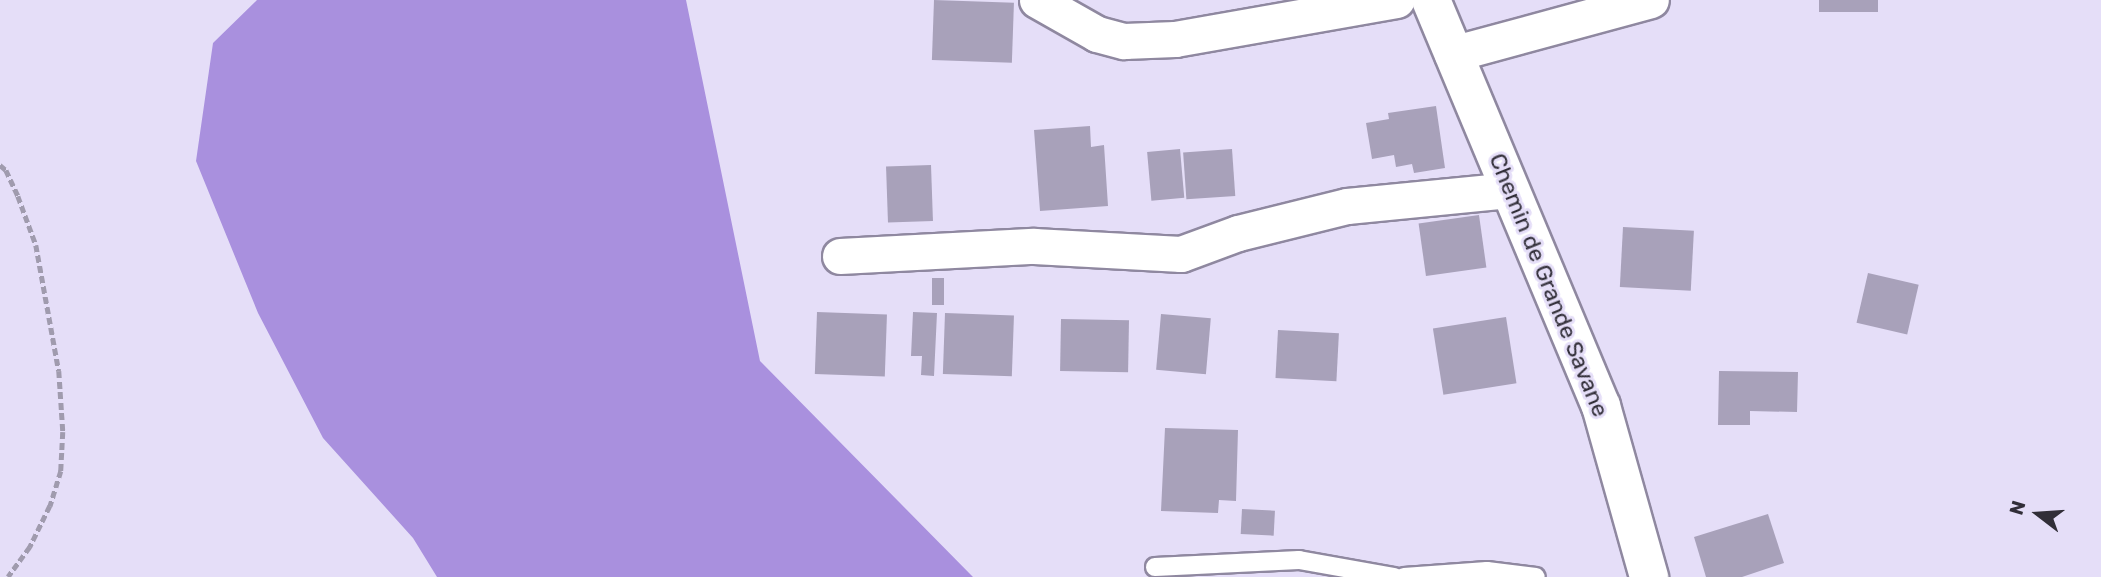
<!DOCTYPE html>
<html>
<head>
<meta charset="utf-8">
<style>
	body { margin:0 }
	#map { position:relative; width:2101px; height:577px; overflow:hidden; background:#e5def8; font-family:Rubik,sans-serif }
	div>[style] { position:absolute }
	[style*='--x'] { left:calc(var(--x)*1px); top:calc(var(--y)*1px); width:calc(var(--w)*1px); rotate:calc(var(--a)*1deg) }
	.forest>* { inset:0; background:#a990de }
	.building>* { inset:0; background:#a8a1ba; transform-origin:0 0 }
	.path>* { height:4.5px; margin-top:-2.25px; transform-origin:0; background:repeating-linear-gradient(90deg,#a09bae 0 7px,transparent 0 10.5px) }
	.roads { filter:drop-shadow(2px 0 #8f88a0) drop-shadow(-2px 0 #8f88a0) drop-shadow(0 2px #8f88a0) drop-shadow(0 -2px #8f88a0) }
	.service>* { height:18px; margin:-9px; padding:0 9px; transform-origin:9px; border-radius:9px; background:#fff }
	.minor>* { height:35px; margin:-17.5px; padding:0 17.5px; transform-origin:17.5px; border-radius:17.5px; background:#fff }
	.tertiary>* { height:38px; margin:-19px; padding:0 19px; transform-origin:19px; border-radius:19px; background:#fff }
	span { translate:-50% -50%; white-space:nowrap; text-align:center; line-height:1.15; -webkit-text-stroke:6px #e5def8; paint-order:stroke }
	.street-label { font-size:23px; color:#312e38 }
	.north { position:absolute; left:2003px; top:479px; width:70px; height:70px; -webkit-text-stroke:5px #e5def8; paint-order:stroke; rotate:287deg; font-size:19px; font-weight:700; line-height:28px; text-align:center; color:#312e38 }
	.north::after { content:''; display:block; margin:auto; width:24px; height:32px; background:#312e38; clip-path:polygon(50% 0,100% 100%,50% 72%,0 100%) }
</style>
</head>
<body>
<div id="map">
	<div class="forest">
		<div style="clip-path:polygon(257px 0,686px 0,760px 361px,973px 577px,437px 577px,413px 538px,323px 438px,258px 313px,196px 161px,213px 43px)"></div>
	</div>
	<div class="building">
		<div style="left:934px;top:0;width:80px;height:60px;rotate:2deg"></div>
		<div style="left:1819px;top:0;width:59px;height:12px"></div>
		<div style="clip-path:polygon(1436px 106px,1445px 168px,1414px 173px,1412px 164px,1396px 167px,1394px 155px,1372px 159px,1366px 123px,1389px 119px,1388px 113px)"></div>
		<div style="clip-path:polygon(1090px 126px,1091px 147px,1104px 145px,1108px 206px,1040px 211px,1034px 130px)"></div>
		<div style="left:1180px;top:149px;width:49px;height:33px;rotate:85deg"></div>
		<div style="left:1232px;top:149px;width:47px;height:49px;rotate:86deg"></div>
		<div style="left:931px;top:165px;width:56px;height:45px;rotate:88deg"></div>
		<div style="left:1479px;top:215px;width:53px;height:61px;rotate:82deg"></div>
		<div style="left:1623px;top:227px;width:71px;height:60px;rotate:3deg"></div>
		<div style="left:1868px;top:273px;width:52px;height:51px;rotate:13deg"></div>
		<div style="left:932px;top:278px;width:12px;height:27px"></div>
		<div style="left:817px;top:312px;width:70px;height:62px;rotate:2deg"></div>
		<div style="clip-path:polygon(913px 312px,937px 313px,934px 376px,921px 375px,922px 356px,911px 356px)"></div>
		<div style="left:945px;top:313px;width:69px;height:61px;rotate:2deg"></div>
		<div style="left:1161px;top:314px;width:50px;height:56px;rotate:5deg"></div>
		<div style="left:1506px;top:317px;width:67px;height:74px;rotate:81deg"></div>
		<div style="left:1061px;top:319px;width:68px;height:52px;rotate:1deg"></div>
		<div style="left:1278px;top:330px;width:61px;height:48px;rotate:3deg"></div>
		<div style="clip-path:polygon(1719px 371px,1798px 372px,1797px 412px,1750px 411px,1750px 425px,1718px 425px)"></div>
		<div style="clip-path:polygon(1165px 428px,1238px 430px,1236px 501px,1219px 500px,1218px 513px,1161px 511px)"></div>
		<div style="left:1242px;top:509px;width:33px;height:25px;rotate:3deg"></div>
		<div style="clip-path:polygon(1768px 514px,1784px 563px,1742px 577px,1706px 577px,1694px 537px)"></div>
	</div>
	<div class="path">
		<div style="--x:0;--y:165;--w:8;--a:40"></div>
		<div style="--x:6;--y:170;--w:29;--a:65"></div>
		<div style="--x:18;--y:196;--w:52;--a:69.8"></div>
		<div style="--x:36;--y:245;--w:128;--a:79.7"></div>
		<div style="--x:59;--y:371;--w:61;--a:86.2"></div>
		<div style="--x:63;--y:432;--w:39;--a:93"></div>
		<div style="--x:61;--y:471;--w:37;--a:107"></div>
		<div style="--x:50;--y:506;--w:46;--a:116"></div>
		<div style="--x:30;--y:547;--w:37;--a:126"></div>
	</div>
	<div class="roads">
		<div class="service">
			<div style="--x:1155;--y:567;--w:144;--a:-2.8"></div>
			<div style="--x:1299;--y:560;--w:97;--a:10.1"></div>
			<div style="--x:1404;--y:577;--w:83;--a:-4.1"></div>
			<div style="--x:1487;--y:571;--w:49;--a:7"></div>
		</div>
		<div class="minor">
			<div style="--x:1037;--y:0;--w:69;--a:29.5"></div>
			<div style="--x:1097;--y:34;--w:28;--a:15"></div>
			<div style="--x:1124;--y:41;--w:51;--a:-2.2"></div>
			<div style="--x:1175;--y:39;--w:225;--a:-10"></div>
			<div style="--x:1452;--y:54;--w:206;--a:-15.2"></div>
			<div style="--x:840;--y:256;--w:194;--a:-3"></div>
			<div style="--x:1034;--y:246;--w:147;--a:3.1"></div>
			<div style="--x:1181;--y:254;--w:61;--a:-20.2"></div>
			<div style="--x:1238;--y:233;--w:112;--a:-13.9"></div>
			<div style="--x:1347;--y:206;--w:165;--a:-5.6"></div>
		</div>
		<div class="tertiary">
			<div style="--x:1431;--y:0;--w:440;--a:67.3"></div>
			<div style="--x:1601;--y:406;--w:178;--a:74.3"></div>
		</div>
	</div>
	<div class="street-label">
		<span style="left:1549px;top:285px;rotate:68deg">Chemin de Grande Savane</span>
	</div>
	<div class="north">N</div>
</div>
</body>
</html>
